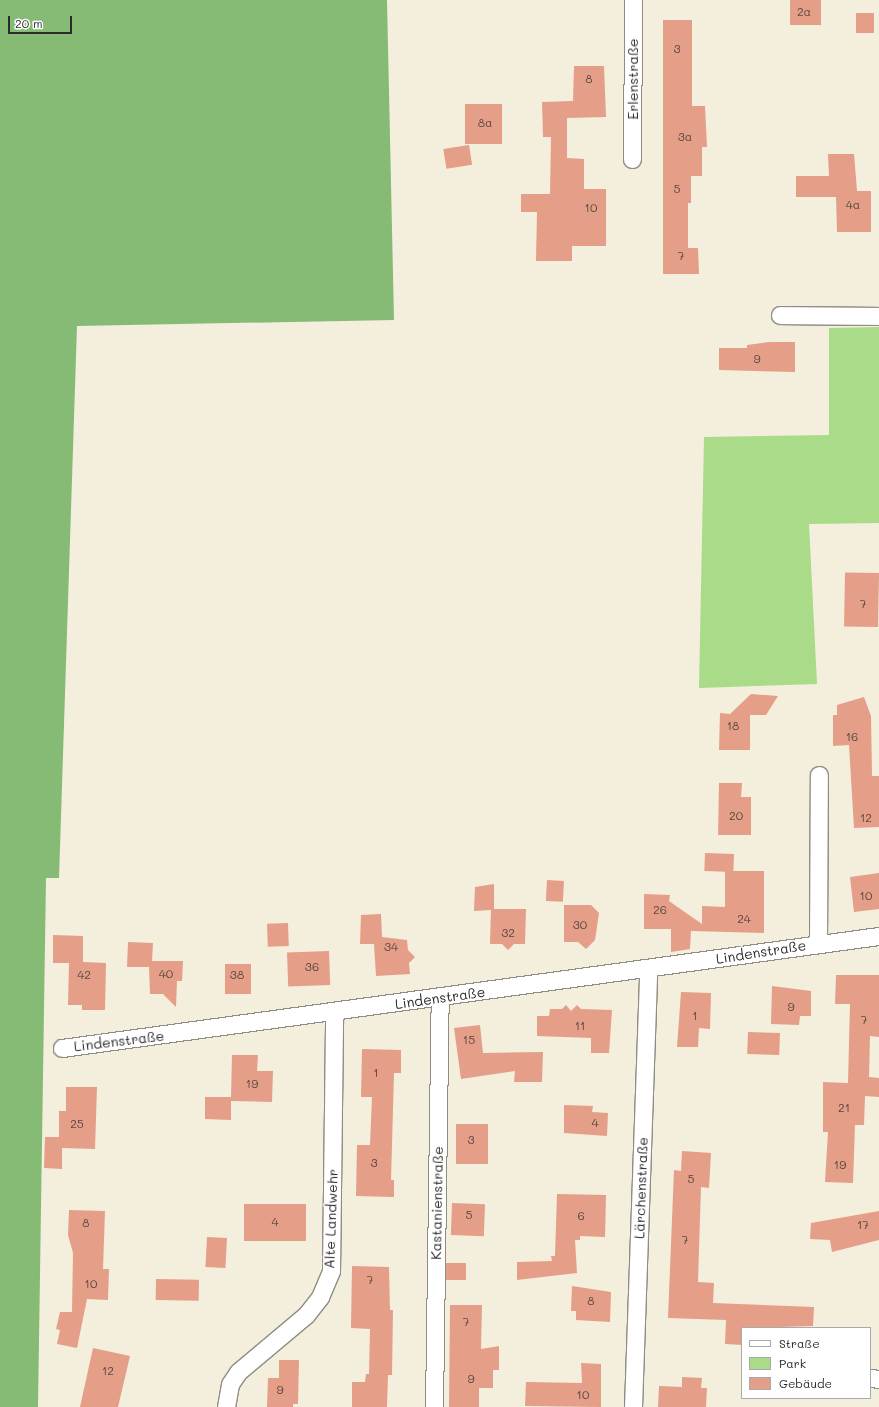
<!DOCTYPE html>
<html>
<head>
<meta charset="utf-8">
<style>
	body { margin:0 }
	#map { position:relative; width:879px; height:1407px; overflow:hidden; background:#f4eedc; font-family:Mali,sans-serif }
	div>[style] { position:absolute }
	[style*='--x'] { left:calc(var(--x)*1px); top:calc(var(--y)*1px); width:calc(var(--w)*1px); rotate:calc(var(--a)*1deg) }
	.green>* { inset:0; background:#a9db89 }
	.forest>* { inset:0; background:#86bb75 }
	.building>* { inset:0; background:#e59e88; transform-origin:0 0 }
	.roads { filter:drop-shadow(1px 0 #908c84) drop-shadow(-1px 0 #908c84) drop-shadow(0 1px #908c84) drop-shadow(0 -1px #908c84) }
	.minor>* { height:17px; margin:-8.5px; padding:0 8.5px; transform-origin:8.5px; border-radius:8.5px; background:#fff }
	span { translate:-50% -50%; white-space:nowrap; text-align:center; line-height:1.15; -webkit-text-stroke:3px #fff; paint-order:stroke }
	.number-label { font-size:12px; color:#5a4842 }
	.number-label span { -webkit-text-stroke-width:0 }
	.street-label { font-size:14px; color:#2b2b2b }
	.legend { position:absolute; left:741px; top:1327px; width:130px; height:72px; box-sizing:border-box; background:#fff; border:1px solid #aaa; margin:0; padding:5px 7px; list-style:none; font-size:12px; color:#2b2b2b }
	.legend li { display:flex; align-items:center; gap:8px; height:20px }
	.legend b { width:20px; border:1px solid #aaa }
	.scale { position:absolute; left:8px; top:16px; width:64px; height:18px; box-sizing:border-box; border:2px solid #2b2b2b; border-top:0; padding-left:5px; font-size:12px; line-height:14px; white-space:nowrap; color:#2b2b2b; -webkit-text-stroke:3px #fff; paint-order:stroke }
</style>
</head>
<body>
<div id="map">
	<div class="green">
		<div style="clip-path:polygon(879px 327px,879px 523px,809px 524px,817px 684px,699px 688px,704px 437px,829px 435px,829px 328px)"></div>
	</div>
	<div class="forest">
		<div style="clip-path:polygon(0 0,387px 0,394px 320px,77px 326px,59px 878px,46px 878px,38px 1407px,0 1407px)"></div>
	</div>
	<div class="building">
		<div style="left:790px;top:0;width:31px;height:25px"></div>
		<div style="left:874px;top:13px;width:20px;height:18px;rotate:90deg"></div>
		<div style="clip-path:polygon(663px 20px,692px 20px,692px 106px,705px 106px,707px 147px,702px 147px,702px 176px,691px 176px,691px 203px,688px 203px,688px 248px,698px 248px,699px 274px,663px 274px)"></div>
		<div style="clip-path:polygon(574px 66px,604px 66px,606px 117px,567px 118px,567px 158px,584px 159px,584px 189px,606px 189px,606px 246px,572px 246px,572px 261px,536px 261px,537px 212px,521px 212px,521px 194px,550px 194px,551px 137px,543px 137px,542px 102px,573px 101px)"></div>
		<div style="left:465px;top:104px;width:37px;height:40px"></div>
		<div style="left:469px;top:145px;width:20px;height:26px;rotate:81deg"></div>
		<div style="clip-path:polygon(828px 154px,854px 154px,857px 191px,871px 191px,871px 232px,837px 232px,836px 197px,796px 197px,796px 176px,829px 176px)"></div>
		<div style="clip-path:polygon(769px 342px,795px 342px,795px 372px,719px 370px,719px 348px,747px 348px,747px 345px)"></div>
		<div style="left:879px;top:573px;width:54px;height:34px;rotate:91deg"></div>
		<div style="clip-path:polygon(751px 694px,778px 696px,766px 715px,750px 715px,750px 750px,719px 750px,720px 713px,730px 714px)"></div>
		<div style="clip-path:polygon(864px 697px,871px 716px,872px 776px,879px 776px,879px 827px,854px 828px,849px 745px,833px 746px,833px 715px,837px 715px,837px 705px)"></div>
		<div style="clip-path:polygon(719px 783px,742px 783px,741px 797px,751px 797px,751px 835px,718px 835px)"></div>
		<div style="left:705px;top:853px;width:29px;height:18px;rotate:2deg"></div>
		<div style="clip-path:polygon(725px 871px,764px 871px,764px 933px,691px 931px,690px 949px,671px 952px,671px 929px,644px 929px,644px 894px,670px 895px,669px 901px,702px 924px,702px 906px,725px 907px)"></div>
		<div style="clip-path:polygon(879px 873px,879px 909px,854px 912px,850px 877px)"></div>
		<div style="left:547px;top:880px;width:17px;height:21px;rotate:3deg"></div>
		<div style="clip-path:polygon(494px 884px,494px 909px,526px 909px,525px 944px,514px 944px,508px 950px,502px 944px,490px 944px,491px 910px,474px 911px,475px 887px)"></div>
		<div style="clip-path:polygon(564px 905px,591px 905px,599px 913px,595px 940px,586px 949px,578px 942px,564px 942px)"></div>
		<div style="clip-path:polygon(381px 914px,382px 937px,407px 940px,408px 950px,415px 957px,409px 963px,410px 974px,376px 976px,374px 944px,360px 944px,361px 915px)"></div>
		<div style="left:288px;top:923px;width:23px;height:21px;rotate:88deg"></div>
		<div style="clip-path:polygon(53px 935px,83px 936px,83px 962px,106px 963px,105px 1010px,82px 1010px,82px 1005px,68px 1005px,69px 963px,53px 963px)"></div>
		<div style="clip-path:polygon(128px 942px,153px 943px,152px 961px,183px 961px,182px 981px,177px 981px,176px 1007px,163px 994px,150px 994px,149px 967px,127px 967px)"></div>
		<div style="left:329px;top:951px;width:34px;height:42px;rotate:88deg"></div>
		<div style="left:225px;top:964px;width:26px;height:30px"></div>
		<div style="clip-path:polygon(836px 975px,879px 975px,879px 1037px,870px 1036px,869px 1077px,879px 1078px,879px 1097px,865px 1096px,864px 1125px,855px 1125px,853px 1183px,825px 1182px,828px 1132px,823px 1132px,823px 1082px,848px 1083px,850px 1004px,835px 1004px)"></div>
		<div style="clip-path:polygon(772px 986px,811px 991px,811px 1016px,800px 1016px,799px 1025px,771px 1024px)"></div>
		<div style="clip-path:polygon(681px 992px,711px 993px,710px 1029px,699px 1028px,698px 1047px,677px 1047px)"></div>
		<div style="clip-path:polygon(566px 1005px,571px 1011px,577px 1005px,581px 1009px,612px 1010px,609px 1053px,591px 1053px,591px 1038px,537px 1036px,537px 1016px,549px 1016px,550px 1009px,562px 1009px)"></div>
		<div style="clip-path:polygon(480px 1025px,483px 1053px,543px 1052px,542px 1082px,514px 1082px,515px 1071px,461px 1079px,454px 1028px)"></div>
		<div style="left:748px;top:1032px;width:32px;height:22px;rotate:2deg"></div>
		<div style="clip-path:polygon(362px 1049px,401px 1050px,401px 1073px,394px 1073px,391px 1180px,394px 1180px,394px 1197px,356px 1196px,357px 1145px,370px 1145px,372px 1097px,361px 1097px)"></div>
		<div style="clip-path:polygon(232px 1055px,258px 1055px,257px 1071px,273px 1071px,272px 1102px,231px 1101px,231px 1120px,205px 1119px,205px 1097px,231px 1097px)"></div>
		<div style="clip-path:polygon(66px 1087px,97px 1087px,95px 1149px,62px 1148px,62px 1169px,44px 1168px,45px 1137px,59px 1137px,59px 1111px,66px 1111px)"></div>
		<div style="clip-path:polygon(564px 1105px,593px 1106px,592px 1112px,608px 1113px,607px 1136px,564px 1133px)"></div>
		<div style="left:456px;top:1124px;width:32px;height:40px"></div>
		<div style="clip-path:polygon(682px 1151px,711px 1153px,709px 1188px,701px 1187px,698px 1282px,714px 1283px,713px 1303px,814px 1307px,813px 1326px,742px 1328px,742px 1345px,725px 1344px,726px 1320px,668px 1318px,674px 1170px,681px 1171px)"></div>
		<div style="clip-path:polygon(557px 1194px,606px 1195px,605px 1237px,580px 1236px,580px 1240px,575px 1240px,577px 1273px,517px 1280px,517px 1262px,552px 1261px,551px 1256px,555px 1256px)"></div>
		<div style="left:452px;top:1203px;width:33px;height:32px;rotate:2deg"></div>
		<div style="left:244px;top:1204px;width:62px;height:37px"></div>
		<div style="clip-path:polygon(69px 1210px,105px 1211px,103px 1269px,109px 1269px,108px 1300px,87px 1299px,77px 1348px,57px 1344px,60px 1330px,56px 1329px,60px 1312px,72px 1312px,73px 1253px,68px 1235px)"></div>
		<div style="clip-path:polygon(879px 1211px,879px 1240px,832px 1252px,830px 1240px,810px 1239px,811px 1223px)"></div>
		<div style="left:207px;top:1237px;width:20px;height:30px;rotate:3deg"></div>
		<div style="left:446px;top:1263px;width:20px;height:17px"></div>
		<div style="clip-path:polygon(352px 1266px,389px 1267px,390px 1310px,393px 1310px,392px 1375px,388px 1375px,387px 1407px,352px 1407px,352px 1382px,365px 1382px,366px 1374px,369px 1374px,370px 1329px,351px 1328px)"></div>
		<div style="left:156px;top:1279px;width:43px;height:21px;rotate:1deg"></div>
		<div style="clip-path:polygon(572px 1286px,611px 1292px,610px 1322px,576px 1320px,576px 1311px,571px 1311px)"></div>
		<div style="clip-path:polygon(450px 1305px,482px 1305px,481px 1349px,499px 1346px,499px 1370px,493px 1370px,493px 1388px,479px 1388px,479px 1407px,449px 1407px)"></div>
		<div style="clip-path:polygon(93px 1348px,130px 1356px,118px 1407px,80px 1407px)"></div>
		<div style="clip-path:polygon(279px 1360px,299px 1360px,298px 1404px,293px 1404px,293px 1407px,267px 1407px,268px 1378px,279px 1378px)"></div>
		<div style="clip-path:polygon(581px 1363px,601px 1364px,601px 1407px,525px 1406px,526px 1382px,582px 1383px)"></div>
		<div style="clip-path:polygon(682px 1377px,702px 1378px,701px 1388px,707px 1388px,706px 1407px,658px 1407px,659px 1386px,682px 1387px)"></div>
	</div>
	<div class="roads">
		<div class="minor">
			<div style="--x:632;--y:159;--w:159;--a:-89.6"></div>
			<div style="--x:780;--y:315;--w:99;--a:0.6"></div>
			<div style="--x:818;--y:944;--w:169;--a:-89.7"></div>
			<div style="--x:62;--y:1048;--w:825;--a:-7.81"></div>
			<div style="--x:870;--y:1378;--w:9;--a:6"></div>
			<div style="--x:226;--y:1407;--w:23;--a:-80"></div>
			<div style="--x:230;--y:1384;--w:14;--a:-56"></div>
			<div style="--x:238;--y:1372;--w:89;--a:-40"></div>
			<div style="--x:306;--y:1315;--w:23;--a:-52"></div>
			<div style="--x:320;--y:1297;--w:28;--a:-67"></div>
			<div style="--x:331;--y:1271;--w:258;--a:-89.3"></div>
			<div style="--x:434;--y:1407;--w:409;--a:-89.2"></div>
			<div style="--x:633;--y:1407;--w:438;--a:-88"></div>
		</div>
	</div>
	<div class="number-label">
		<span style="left:804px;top:12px">2a</span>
		<span style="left:677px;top:49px">3</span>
		<span style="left:589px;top:79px">8</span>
		<span style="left:485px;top:123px">8a</span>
		<span style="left:685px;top:137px">3a</span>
		<span style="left:677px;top:189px">5</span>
		<span style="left:853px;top:205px">4a</span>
		<span style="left:591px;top:208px">10</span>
		<span style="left:681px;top:256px">7</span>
		<span style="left:757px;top:359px">9</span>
		<span style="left:863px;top:604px">7</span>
		<span style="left:733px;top:726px">18</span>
		<span style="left:852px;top:737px">16</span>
		<span style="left:736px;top:816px">20</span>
		<span style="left:866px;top:818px">12</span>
		<span style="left:866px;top:896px">10</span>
		<span style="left:660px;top:910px">26</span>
		<span style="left:744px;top:919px">24</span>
		<span style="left:580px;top:925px">30</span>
		<span style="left:508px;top:933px">32</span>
		<span style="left:391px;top:947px">34</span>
		<span style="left:312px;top:967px">36</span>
		<span style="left:166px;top:974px">40</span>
		<span style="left:84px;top:975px">42</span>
		<span style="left:237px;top:975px">38</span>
		<span style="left:791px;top:1007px">9</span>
		<span style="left:695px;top:1016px">1</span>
		<span style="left:864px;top:1020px">7</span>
		<span style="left:580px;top:1026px">11</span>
		<span style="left:469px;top:1040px">15</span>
		<span style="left:376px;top:1073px">1</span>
		<span style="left:252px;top:1084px">19</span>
		<span style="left:844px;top:1108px">21</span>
		<span style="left:595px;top:1123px">4</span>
		<span style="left:77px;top:1124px">25</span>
		<span style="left:471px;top:1140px">3</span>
		<span style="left:374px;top:1163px">3</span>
		<span style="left:840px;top:1165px">19</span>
		<span style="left:691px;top:1179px">5</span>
		<span style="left:469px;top:1215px">5</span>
		<span style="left:581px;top:1216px">6</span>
		<span style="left:275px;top:1222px">4</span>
		<span style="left:86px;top:1223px">8</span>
		<span style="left:863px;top:1225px">17</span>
		<span style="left:685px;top:1240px">7</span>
		<span style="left:370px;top:1280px">7</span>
		<span style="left:91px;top:1284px">10</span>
		<span style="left:591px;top:1301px">8</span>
		<span style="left:466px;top:1322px">7</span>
		<span style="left:108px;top:1371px">12</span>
		<span style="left:471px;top:1379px">9</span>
		<span style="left:280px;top:1390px">9</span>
		<span style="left:583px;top:1395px">10</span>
	</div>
	<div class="street-label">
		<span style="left:633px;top:79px;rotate:-90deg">Erlenstraße</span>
		<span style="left:761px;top:952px;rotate:-9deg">Lindenstraße</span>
		<span style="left:440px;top:998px;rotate:-8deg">Lindenstraße</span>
		<span style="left:119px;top:1041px;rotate:-7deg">Lindenstraße</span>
		<span style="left:641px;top:1188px;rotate:-88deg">Lärchenstraße</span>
		<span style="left:437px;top:1203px;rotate:-89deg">Kastanienstraße</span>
		<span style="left:331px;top:1219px;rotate:-88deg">Alte Landwehr</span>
	</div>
	<ul class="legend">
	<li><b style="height:5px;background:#fff"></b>Straße</li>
	<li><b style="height:11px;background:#a9db89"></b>Park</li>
	<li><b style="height:11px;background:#e59e88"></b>Gebäude</li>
	</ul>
	<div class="scale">20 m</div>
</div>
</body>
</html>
